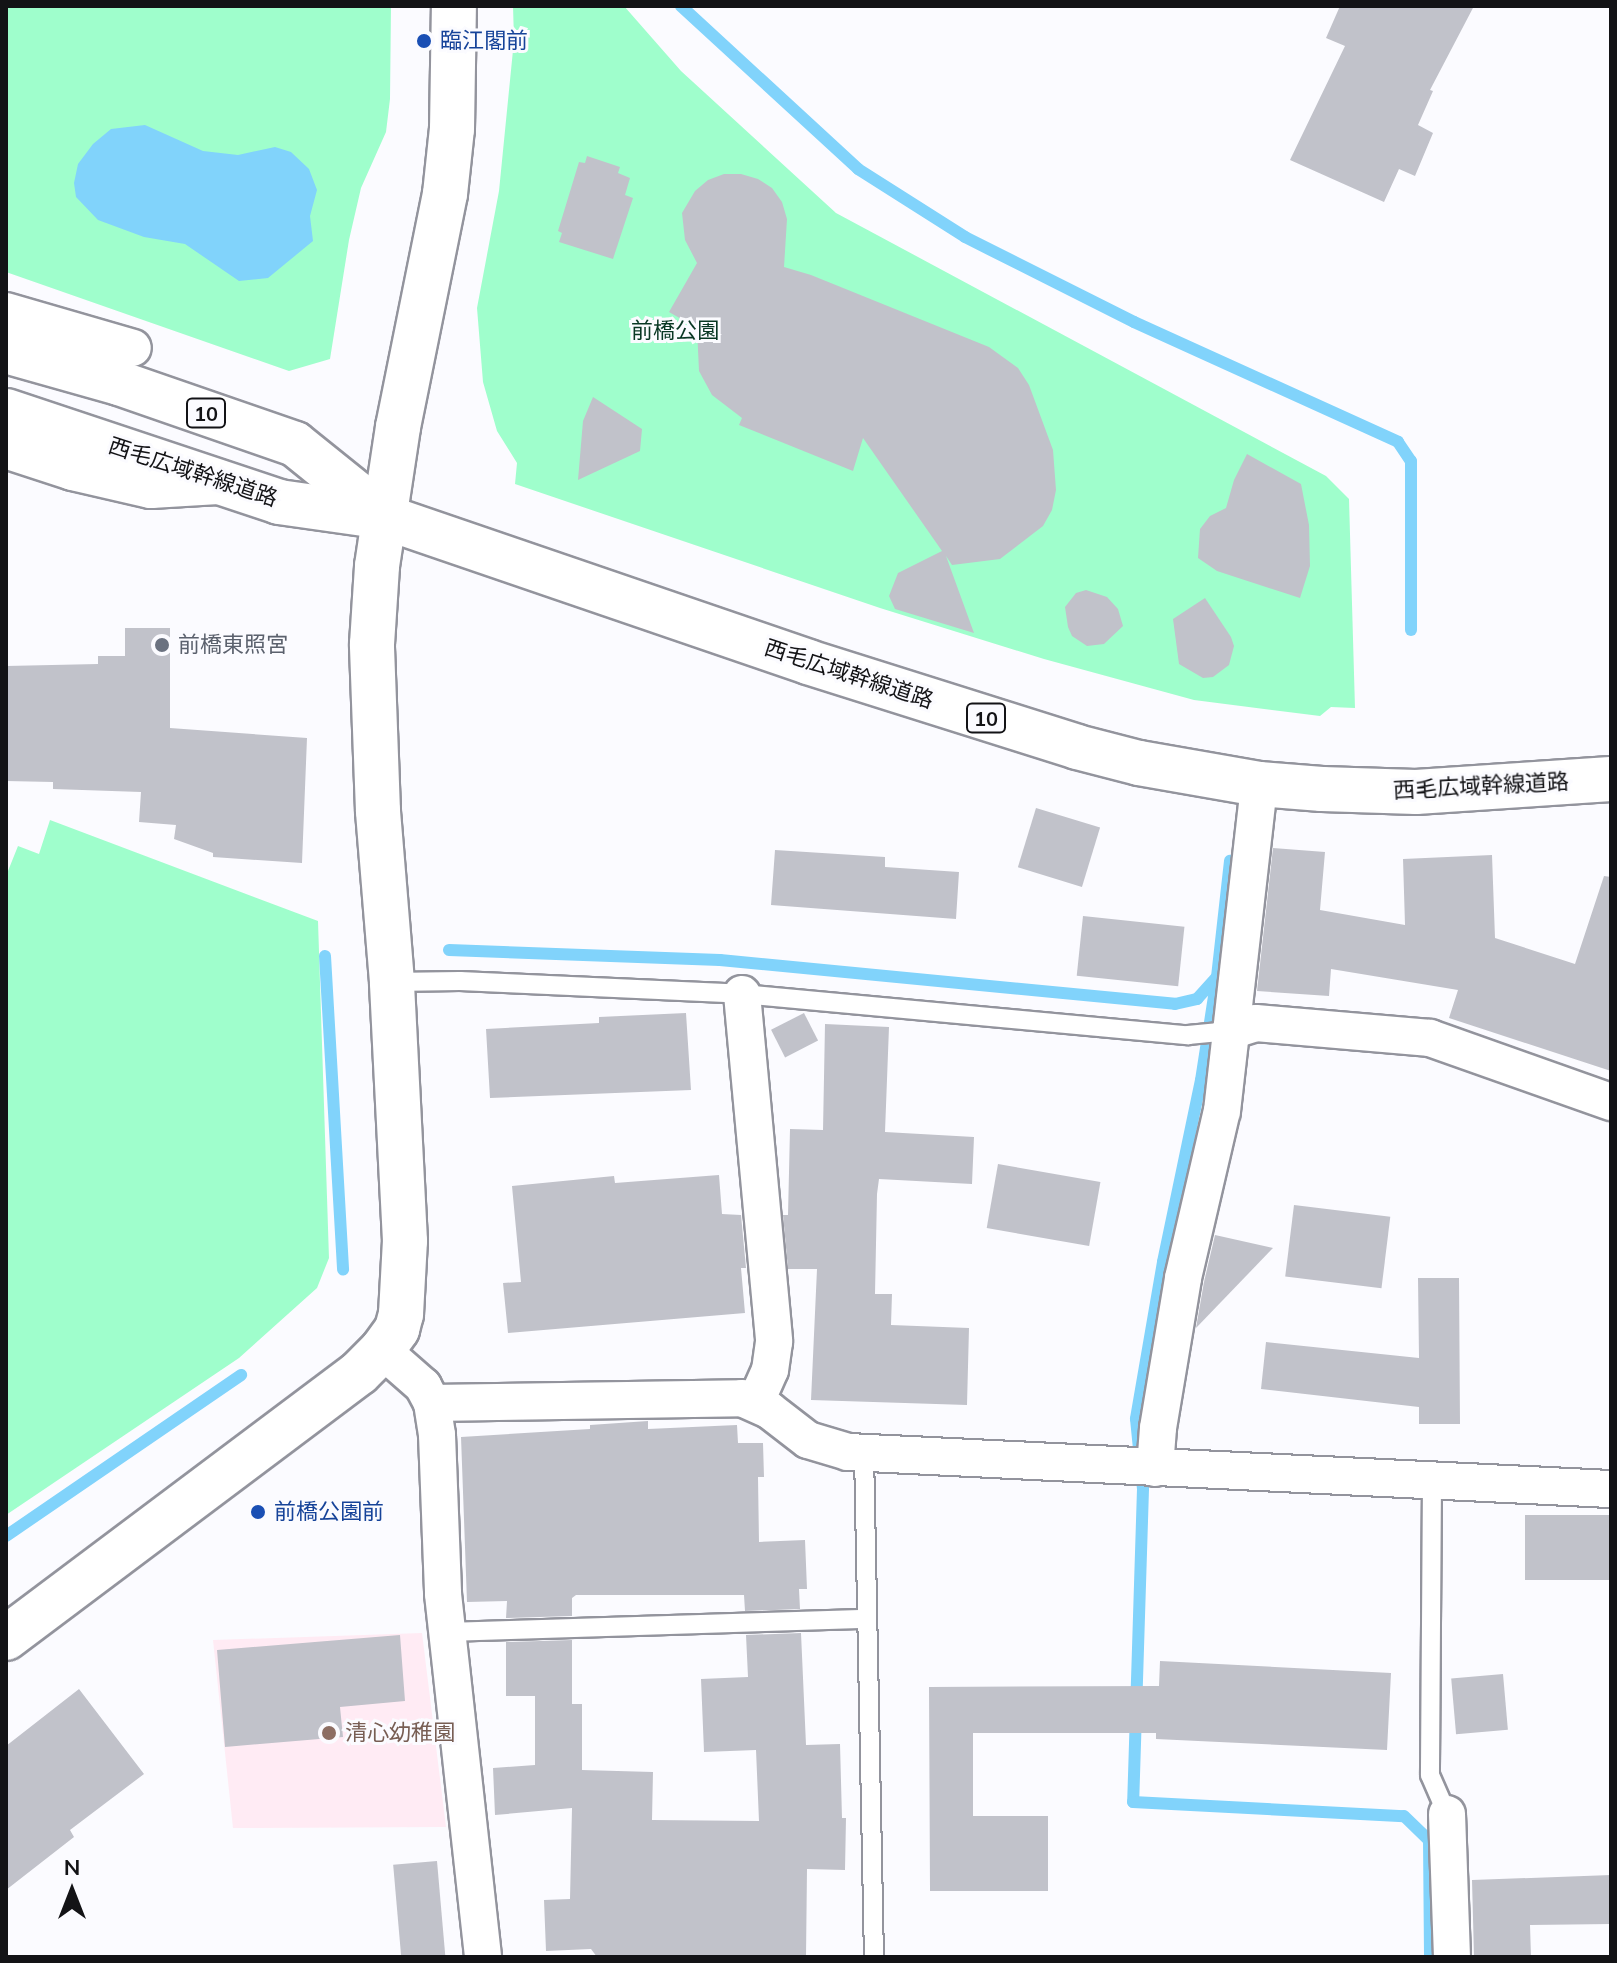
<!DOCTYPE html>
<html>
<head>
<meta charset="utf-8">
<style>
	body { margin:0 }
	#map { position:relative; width:1617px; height:1963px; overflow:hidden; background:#fbfbff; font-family:Mulish,"Noto Sans JP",sans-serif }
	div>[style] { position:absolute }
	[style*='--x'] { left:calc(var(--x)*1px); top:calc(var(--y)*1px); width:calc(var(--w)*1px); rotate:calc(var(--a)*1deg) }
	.education>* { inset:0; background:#ffebf4 }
	.green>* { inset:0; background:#9ffecc }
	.water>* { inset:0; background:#81d3fb }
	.stream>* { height:12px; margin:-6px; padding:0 6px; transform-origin:6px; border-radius:6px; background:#81d3fb }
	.building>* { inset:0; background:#c1c2ca; transform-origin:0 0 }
	.roads { filter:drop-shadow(2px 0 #93949d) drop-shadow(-2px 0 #93949d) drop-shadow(0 2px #93949d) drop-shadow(0 -2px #93949d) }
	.service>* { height:18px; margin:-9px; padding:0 9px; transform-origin:9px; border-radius:9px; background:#fff }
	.minor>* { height:36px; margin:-18px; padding:0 18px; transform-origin:18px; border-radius:18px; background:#fff }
	.tertiary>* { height:44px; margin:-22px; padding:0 22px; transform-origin:22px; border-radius:22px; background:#fff }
	.primary>* { height:44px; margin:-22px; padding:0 22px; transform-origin:22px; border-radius:22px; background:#fff }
	.dots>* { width:22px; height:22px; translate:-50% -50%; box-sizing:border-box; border:4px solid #fbfbff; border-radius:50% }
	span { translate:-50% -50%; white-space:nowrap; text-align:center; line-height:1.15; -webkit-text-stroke:6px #fbfbff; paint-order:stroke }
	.shield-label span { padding:2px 6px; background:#fbfbff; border:2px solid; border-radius:6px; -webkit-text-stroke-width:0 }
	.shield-label { font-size:20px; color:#131316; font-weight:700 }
	.transit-label { font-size:22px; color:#164399 }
	.left { translate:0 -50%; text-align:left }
	.park-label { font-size:22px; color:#093724 }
	.street-label { font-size:22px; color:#131316 }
	.worship-label { font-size:22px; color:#5b616d }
	.education-label { font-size:22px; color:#785e54 }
	.frame { position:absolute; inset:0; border:8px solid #131316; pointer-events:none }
	.north { position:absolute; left:32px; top:1851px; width:80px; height:80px; -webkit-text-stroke:6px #fbfbff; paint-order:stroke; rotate:0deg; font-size:22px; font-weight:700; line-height:32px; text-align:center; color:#131316 }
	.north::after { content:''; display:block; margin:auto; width:28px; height:36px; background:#131316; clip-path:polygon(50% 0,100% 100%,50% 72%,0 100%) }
</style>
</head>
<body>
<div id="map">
	<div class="education">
		<div style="clip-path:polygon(422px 1633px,446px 1827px,233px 1828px,213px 1640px)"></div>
	</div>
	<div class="green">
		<div style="clip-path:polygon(6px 6px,391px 6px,390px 99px,386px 132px,361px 188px,349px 240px,330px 359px,289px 371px,6px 272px)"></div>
		<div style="clip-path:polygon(513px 6px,624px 6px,681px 71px,836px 213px,1326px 476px,1349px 499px,1355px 708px,1331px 707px,1320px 716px,1194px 700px,1044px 659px,880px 608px,515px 484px,517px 463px,497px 431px,483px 382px,477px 308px,499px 191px,514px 40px)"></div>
		<div style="clip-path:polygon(50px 820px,318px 921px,329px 1258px,317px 1288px,239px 1358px,6px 1515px,6px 876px,18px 846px,39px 854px)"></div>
	</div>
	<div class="water">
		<div style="clip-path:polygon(145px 125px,203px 151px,238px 155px,275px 147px,291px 152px,309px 169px,317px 190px,310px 216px,313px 241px,268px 278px,239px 281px,185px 244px,144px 237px,98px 220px,76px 197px,74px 183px,78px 164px,93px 144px,111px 129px)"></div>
	</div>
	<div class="stream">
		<div style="--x:681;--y:6;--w:241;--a:42.6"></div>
		<div style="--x:858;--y:169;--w:127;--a:32.4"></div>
		<div style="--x:965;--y:237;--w:189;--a:26.7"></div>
		<div style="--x:1134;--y:322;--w:290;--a:24.4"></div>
		<div style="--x:1398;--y:442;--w:23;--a:56"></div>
		<div style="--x:1411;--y:461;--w:169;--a:90"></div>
		<div style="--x:449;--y:950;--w:271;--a:2.1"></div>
		<div style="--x:720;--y:960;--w:457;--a:5.5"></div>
		<div style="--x:1175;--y:1004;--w:23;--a:-13"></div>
		<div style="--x:1197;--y:999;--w:30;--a:-48"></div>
		<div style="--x:1217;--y:977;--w:117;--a:-83.6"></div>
		<div style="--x:325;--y:956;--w:314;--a:86.7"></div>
		<div style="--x:1217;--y:977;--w:104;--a:98.8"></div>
		<div style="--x:1201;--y:1080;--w:186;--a:101.8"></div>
		<div style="--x:1163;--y:1262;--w:159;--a:99.8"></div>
		<div style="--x:1136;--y:1419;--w:70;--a:84.3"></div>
		<div style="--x:1143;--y:1489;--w:313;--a:91.8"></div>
		<div style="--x:1133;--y:1802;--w:271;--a:3"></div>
		<div style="--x:1404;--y:1816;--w:35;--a:44"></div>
		<div style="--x:1429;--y:1840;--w:117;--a:89.5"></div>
		<div style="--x:6;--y:1536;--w:285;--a:-34.4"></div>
	</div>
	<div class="building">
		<div style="clip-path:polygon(1340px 6px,1474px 6px,1430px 90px,1433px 91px,1418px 125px,1433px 133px,1415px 176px,1399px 169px,1384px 202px,1290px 160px,1345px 46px,1326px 38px)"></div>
		<div style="clip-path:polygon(587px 156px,620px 167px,618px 173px,630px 178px,625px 195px,633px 198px,613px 259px,559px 242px,562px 233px,558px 231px,579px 162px,585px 163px)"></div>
		<div style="clip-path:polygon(724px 174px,741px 174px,758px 179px,772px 188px,782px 202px,787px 219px,784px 267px,811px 275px,989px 347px,1018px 368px,1029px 385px,1053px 450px,1056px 490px,1052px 510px,1043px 526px,1000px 559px,952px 565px,946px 556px,974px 633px,895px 609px,889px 596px,898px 573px,942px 551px,863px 438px,853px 471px,739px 425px,742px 418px,712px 395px,699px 371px,697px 328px,669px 312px,697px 263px,685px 240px,682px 213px,695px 191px,708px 180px)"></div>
		<div style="clip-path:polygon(593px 397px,642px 429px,640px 451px,578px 480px,583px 421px)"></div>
		<div style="clip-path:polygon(1247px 454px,1301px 484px,1309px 525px,1310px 566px,1300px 598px,1217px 571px,1198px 558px,1200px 529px,1210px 516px,1226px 508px,1234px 480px)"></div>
		<div style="clip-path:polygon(1086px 590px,1107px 597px,1118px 609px,1123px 626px,1104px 644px,1087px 646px,1072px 636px,1068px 627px,1065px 607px,1076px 593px)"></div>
		<div style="clip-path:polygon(1205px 598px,1231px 637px,1234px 646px,1229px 665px,1213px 677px,1203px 678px,1179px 664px,1173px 619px)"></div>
		<div style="clip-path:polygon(125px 628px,170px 628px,170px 728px,307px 738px,302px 863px,213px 857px,213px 853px,174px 839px,176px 825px,139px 822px,141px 792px,53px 789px,53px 782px,6px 781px,6px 666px,98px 664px,98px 656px,125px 656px)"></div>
		<div style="left:1036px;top:808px;width:67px;height:62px;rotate:17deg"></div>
		<div style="clip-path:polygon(1273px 848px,1325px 852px,1320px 910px,1405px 925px,1403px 859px,1492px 855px,1495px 938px,1575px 964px,1604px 876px,1611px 877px,1611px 1071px,1449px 1018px,1458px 990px,1331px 969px,1329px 996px,1257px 991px)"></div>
		<div style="clip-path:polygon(775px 850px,885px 857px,885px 867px,959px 872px,956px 919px,771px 905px)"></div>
		<div style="left:1083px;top:916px;width:102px;height:60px;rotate:6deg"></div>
		<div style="clip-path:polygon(686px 1013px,691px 1090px,490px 1098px,486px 1029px,599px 1023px,599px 1017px)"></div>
		<div style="left:804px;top:1013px;width:31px;height:37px;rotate:63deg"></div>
		<div style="clip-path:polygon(825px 1024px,889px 1027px,885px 1132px,974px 1137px,972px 1184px,879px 1179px,877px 1194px,875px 1294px,892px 1294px,891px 1325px,969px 1328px,967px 1405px,811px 1400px,817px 1269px,788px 1269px,783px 1215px,788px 1215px,790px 1129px,823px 1130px)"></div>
		<div style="left:998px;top:1164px;width:104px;height:65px;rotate:10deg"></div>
		<div style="clip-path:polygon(719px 1175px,722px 1214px,741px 1215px,746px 1268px,741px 1268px,745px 1313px,508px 1333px,503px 1283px,521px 1282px,512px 1186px,614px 1176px,615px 1183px)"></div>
		<div style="left:1294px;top:1205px;width:97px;height:72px;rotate:7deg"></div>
		<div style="clip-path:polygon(1215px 1235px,1273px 1248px,1196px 1328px,1204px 1282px)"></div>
		<div style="clip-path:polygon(1418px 1278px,1459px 1278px,1460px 1424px,1419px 1424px,1419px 1407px,1261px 1389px,1266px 1342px,1419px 1358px)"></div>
		<div style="clip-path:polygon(648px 1421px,648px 1429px,737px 1425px,738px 1443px,763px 1443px,764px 1477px,758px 1477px,759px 1542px,805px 1540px,807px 1589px,799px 1589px,800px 1609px,745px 1611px,744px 1595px,576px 1595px,572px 1598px,572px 1616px,506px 1618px,507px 1601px,467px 1602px,461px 1437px,590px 1429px,590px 1425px)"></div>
		<div style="left:1525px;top:1515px;width:86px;height:65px"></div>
		<div style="clip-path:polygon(801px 1633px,806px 1745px,840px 1744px,842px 1818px,846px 1818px,845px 1870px,807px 1869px,806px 1957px,597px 1957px,591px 1949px,546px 1951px,544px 1900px,570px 1899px,572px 1808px,495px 1815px,493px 1768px,535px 1765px,535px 1696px,506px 1696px,506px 1642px,572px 1640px,572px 1704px,582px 1704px,582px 1770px,653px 1772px,652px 1820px,759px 1821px,756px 1750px,704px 1752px,701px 1679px,748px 1677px,746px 1635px)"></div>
		<div style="clip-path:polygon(400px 1635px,405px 1701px,340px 1707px,343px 1737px,225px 1747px,217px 1650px)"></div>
		<div style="clip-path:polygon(1160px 1661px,1391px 1673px,1387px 1750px,1156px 1739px,1156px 1733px,973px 1733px,973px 1816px,1048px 1816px,1048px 1891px,930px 1891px,929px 1687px,1159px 1686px)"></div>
		<div style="left:1503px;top:1674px;width:56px;height:52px;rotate:85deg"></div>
		<div style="clip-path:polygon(79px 1689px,144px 1774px,70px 1830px,74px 1837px,6px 1890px,6px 1746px)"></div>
		<div style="left:437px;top:1861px;width:96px;height:44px;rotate:85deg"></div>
		<div style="clip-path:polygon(1611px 1875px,1611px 1924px,1530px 1925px,1531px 1957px,1474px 1957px,1472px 1880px)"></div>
	</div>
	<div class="roads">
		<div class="service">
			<div style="--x:392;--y:982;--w:68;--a:-0.8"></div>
			<div style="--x:460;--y:981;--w:282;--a:2.6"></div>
			<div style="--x:742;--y:994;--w:448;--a:5.3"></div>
			<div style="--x:1188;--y:1035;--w:42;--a:-5.4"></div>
			<div style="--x:864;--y:1452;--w:505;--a:88.87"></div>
			<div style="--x:1432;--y:1481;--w:294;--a:90.4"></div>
			<div style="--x:1430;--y:1775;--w:43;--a:66.4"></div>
			<div style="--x:448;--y:1632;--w:419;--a:-1.8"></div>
		</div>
		<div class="minor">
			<div style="--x:6;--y:311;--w:132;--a:16.2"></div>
			<div style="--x:742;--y:994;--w:349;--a:84.7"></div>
			<div style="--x:774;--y:1342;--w:28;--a:98"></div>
			<div style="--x:770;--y:1370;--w:35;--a:114"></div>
			<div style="--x:1230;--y:1031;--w:27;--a:-17"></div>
			<div style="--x:1256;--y:1023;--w:175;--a:4.9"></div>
			<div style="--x:1430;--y:1038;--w:192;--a:19.5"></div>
			<div style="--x:382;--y:1350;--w:55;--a:41.3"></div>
			<div style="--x:423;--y:1386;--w:19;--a:62"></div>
			<div style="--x:432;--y:1403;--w:310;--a:-0.9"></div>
			<div style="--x:742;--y:1398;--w:30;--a:24"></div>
			<div style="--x:769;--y:1410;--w:49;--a:37.6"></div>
			<div style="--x:808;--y:1440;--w:42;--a:16.7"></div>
			<div style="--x:848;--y:1452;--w:764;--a:2.78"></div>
			<div style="--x:432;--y:1403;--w:32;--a:81"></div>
			<div style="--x:437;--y:1435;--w:159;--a:87.8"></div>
			<div style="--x:443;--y:1594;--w:365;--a:83.7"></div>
			<div style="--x:1155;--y:1468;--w:40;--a:-85.7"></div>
			<div style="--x:1158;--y:1428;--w:152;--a:-80.5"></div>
			<div style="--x:1183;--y:1278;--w:171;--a:-76.9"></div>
			<div style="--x:1222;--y:1111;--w:329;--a:-83.5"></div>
			<div style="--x:1447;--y:1814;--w:143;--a:88"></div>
		</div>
		<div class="tertiary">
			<div style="--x:6;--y:446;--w:71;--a:18.2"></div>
			<div style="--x:73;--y:468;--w:80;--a:13"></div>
			<div style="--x:151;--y:486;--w:67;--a:-3.4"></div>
			<div style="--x:6;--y:1638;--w:441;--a:-36.9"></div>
			<div style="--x:359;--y:1373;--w:33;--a:-45"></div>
			<div style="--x:382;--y:1350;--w:26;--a:-54"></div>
			<div style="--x:397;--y:1329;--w:16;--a:-75"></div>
			<div style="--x:401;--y:1314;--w:73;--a:-86.9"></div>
			<div style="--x:405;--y:1241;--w:259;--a:-92.9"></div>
			<div style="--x:392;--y:982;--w:172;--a:-94.7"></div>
			<div style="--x:378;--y:811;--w:167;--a:-92.1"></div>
			<div style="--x:372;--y:644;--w:78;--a:-86.3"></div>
			<div style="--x:377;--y:566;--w:141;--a:-81.4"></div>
			<div style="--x:398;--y:427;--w:238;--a:-78.6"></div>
			<div style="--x:445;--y:194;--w:65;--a:-83.9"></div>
			<div style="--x:452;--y:129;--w:123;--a:-89.1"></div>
		</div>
		<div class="primary">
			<div style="--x:6;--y:351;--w:117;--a:15.8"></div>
			<div style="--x:119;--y:383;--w:186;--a:19.1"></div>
			<div style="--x:295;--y:444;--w:113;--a:38.9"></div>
			<div style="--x:6;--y:411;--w:288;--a:18.4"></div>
			<div style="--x:279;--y:502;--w:107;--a:8.1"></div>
			<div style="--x:385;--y:517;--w:447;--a:18.9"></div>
			<div style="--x:808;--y:662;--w:282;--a:17.5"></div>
			<div style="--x:1077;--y:747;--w:64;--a:14.5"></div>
			<div style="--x:1139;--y:763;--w:122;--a:9.9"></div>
			<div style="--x:1259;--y:784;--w:63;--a:4.5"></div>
			<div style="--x:1322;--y:789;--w:94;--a:1.8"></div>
			<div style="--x:1416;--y:792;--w:195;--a:-3.8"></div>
		</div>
	</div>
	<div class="dots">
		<div style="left:424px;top:41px;background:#1a4fb4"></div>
		<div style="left:162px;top:645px;background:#6b7280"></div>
		<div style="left:258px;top:1512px;background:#1a4fb4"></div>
		<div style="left:329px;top:1733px;background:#8d6e63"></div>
	</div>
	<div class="shield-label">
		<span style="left:206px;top:413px">10</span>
		<span style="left:986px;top:718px">10</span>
	</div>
	<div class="transit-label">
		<span class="left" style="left:440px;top:41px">臨江閣前</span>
		<span class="left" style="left:274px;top:1512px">前橋公園前</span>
	</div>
	<div class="park-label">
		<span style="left:675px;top:331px">前橋公園</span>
	</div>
	<div class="street-label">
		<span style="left:193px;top:472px;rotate:18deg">西毛広域幹線道路</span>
		<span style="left:849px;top:674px;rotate:18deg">西毛広域幹線道路</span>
		<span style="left:1481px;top:786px;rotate:-3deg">西毛広域幹線道路</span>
	</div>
	<div class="worship-label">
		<span class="left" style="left:178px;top:645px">前橋東照宮</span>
	</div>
	<div class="education-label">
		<span class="left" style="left:345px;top:1733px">清心幼稚園</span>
	</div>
	<div class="frame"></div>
	<div class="north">N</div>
</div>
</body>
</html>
